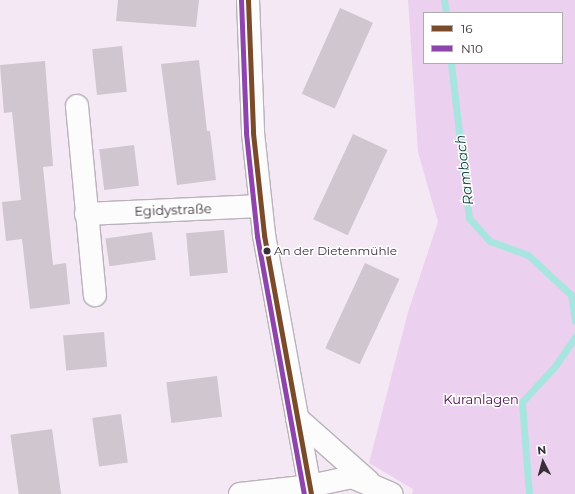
<!DOCTYPE html>
<html>
<head>
<meta charset="utf-8">
<style>
	body { margin:0 }
	#map { position:relative; width:575px; height:494px; overflow:hidden; background:#f3e8f4; font-family:Montserrat,sans-serif }
	div>[style] { position:absolute }
	[style*='--x'] { left:calc(var(--x)*1px); top:calc(var(--y)*1px); width:calc(var(--w)*1px); rotate:calc(var(--a)*1deg) }
	.green>* { inset:0; background:#ecd0ef }
	.stream>* { height:7px; margin:-3.5px; padding:0 3.5px; transform-origin:3.5px; border-radius:3.5px; background:#a9e5e0 }
	.building>* { inset:0; background:#cfc6d0; transform-origin:0 0 }
	.roads { filter:drop-shadow(1px 0 #bab2bb) drop-shadow(-1px 0 #bab2bb) drop-shadow(0 1px #bab2bb) drop-shadow(0 -1px #bab2bb) }
	.minor>* { height:22px; margin:-11px; padding:0 11px; transform-origin:11px; border-radius:11px; background:#fdfcfd }
	.tertiary>* { height:22px; margin:-11px; padding:0 11px; transform-origin:11px; border-radius:11px; background:#fdfcfd }
	.secondary>* { height:22px; margin:-11px; padding:0 11px; transform-origin:11px; border-radius:11px; background:#fdfcfd }
	.bus-1>* { height:5px; margin:-2.5px; padding:0 2.5px; transform-origin:2.5px; border-radius:2.5px; background:#7a4b2a }
	.bus-2>* { height:5px; margin:-2.5px; padding:0 2.5px; transform-origin:2.5px; border-radius:2.5px; background:#8e44ad }
	.dots>* { width:11px; height:11px; translate:-50% -50%; box-sizing:border-box; border:2px solid #fff; border-radius:50% }
	span { translate:-50% -50%; white-space:nowrap; text-align:center; line-height:1.15; -webkit-text-stroke:3px #fff; paint-order:stroke }
	.bus-label { font-size:12px; color:#372f38 }
	.left { translate:0 -50%; text-align:left }
	.street-label { font-size:13px; color:#372f38 }
	.park-label { font-size:13px; color:#450a4b }
	.water-label { font-size:14px; color:#133f3a; font-style:italic }
	.legend { position:absolute; left:423px; top:12px; width:140px; height:52px; box-sizing:border-box; background:#fff; border:1px solid #afacaf; margin:0; padding:5px 7px; list-style:none; font-size:12px; color:#372f38 }
	.legend li { display:flex; align-items:center; gap:8px; height:20px }
	.legend b { width:20px; border:1px solid #afacaf }
	.north { position:absolute; left:523px; top:442px; width:40px; height:40px; -webkit-text-stroke:3px #fff; paint-order:stroke; rotate:354deg; font-size:11px; font-weight:700; line-height:16px; text-align:center; color:#372f38 }
	.north::after { content:''; display:block; margin:auto; width:14px; height:18px; background:#372f38; clip-path:polygon(50% 0,100% 100%,50% 72%,0 100%) }
</style>
</head>
<body>
<div id="map">
	<div class="green">
		<div style="clip-path:polygon(evenodd,408px 0,575px 0,575px 494px,412px 494px,413px 489px,369px 463px,408px 312px,438px 222px,418px 152px,408px 0,424px 13px,562px 13px,562px 63px,424px 63px,424px 13px)"></div>
	</div>
	<div class="stream">
		<div style="--x:444;--y:0;--w:13;--a:81"></div>
		<div style="--x:451;--y:63;--w:156;--a:83.4"></div>
		<div style="--x:469;--y:218;--w:31;--a:48"></div>
		<div style="--x:490;--y:241;--w:40;--a:20.2"></div>
		<div style="--x:528;--y:255;--w:59;--a:42.9"></div>
		<div style="--x:571;--y:295;--w:26;--a:81"></div>
		<div style="--x:529;--y:494;--w:92;--a:-94.4"></div>
		<div style="--x:522;--y:402;--w:50;--a:-47.4"></div>
		<div style="--x:556;--y:365;--w:34;--a:-56"></div>
	</div>
	<div class="building">
		<div style="clip-path:polygon(118px 0,199px 0,196px 27px,116px 21px)"></div>
		<div style="left:340px;top:8px;width:36px;height:94px;rotate:24deg"></div>
		<div style="left:122px;top:46px;width:46px;height:30px;rotate:84deg"></div>
		<div style="clip-path:polygon(199px 60px,207px 131px,210px 131px,216px 180px,177px 185px,161px 64px)"></div>
		<div style="clip-path:polygon(45px 61px,53px 166px,43px 167px,53px 265px,66px 263px,70px 304px,30px 309px,22px 239px,6px 241px,2px 202px,21px 200px,12px 112px,4px 113px,0 65px)"></div>
		<div style="left:353px;top:134px;width:38px;height:94px;rotate:25deg"></div>
		<div style="left:134px;top:145px;width:41px;height:35px;rotate:83deg"></div>
		<div style="left:224px;top:230px;width:43px;height:38px;rotate:85deg"></div>
		<div style="left:152px;top:232px;width:28px;height:47px;rotate:82deg"></div>
		<div style="left:365px;top:263px;width:38px;height:94px;rotate:25deg"></div>
		<div style="left:104px;top:332px;width:35px;height:41px;rotate:85deg"></div>
		<div style="left:217px;top:376px;width:41px;height:51px;rotate:83deg"></div>
		<div style="left:121px;top:414px;width:49px;height:29px;rotate:82deg"></div>
		<div style="left:52px;top:429px;width:66px;height:42px;rotate:82deg"></div>
	</div>
	<div class="roads">
		<div class="minor">
			<div style="--x:77;--y:106;--w:190;--a:84.6"></div>
			<div style="--x:86;--y:214;--w:174;--a:-2.6"></div>
			<div style="--x:240;--y:494;--w:70;--a:-6.5"></div>
		</div>
		<div class="tertiary">
			<div style="--x:297;--y:418;--w:95;--a:41.6"></div>
			<div style="--x:310;--y:486;--w:43;--a:-12.1"></div>
			<div style="--x:352;--y:477;--w:43;--a:23"></div>
		</div>
		<div class="secondary">
			<div style="--x:248;--y:0;--w:133;--a:87.8"></div>
			<div style="--x:253;--y:133;--w:103;--a:83.8"></div>
			<div style="--x:264;--y:235;--w:263;--a:79.7"></div>
		</div>
	</div>
	<div class="bus-1">
		<div style="--x:248;--y:0;--w:133;--a:87.8"></div>
		<div style="--x:253;--y:133;--w:103;--a:83.8"></div>
		<div style="--x:264;--y:235;--w:263;--a:79.7"></div>
	</div>
	<div class="bus-2">
		<div style="--x:241;--y:0;--w:133;--a:87.8"></div>
		<div style="--x:246;--y:133;--w:104;--a:83.9"></div>
		<div style="--x:257;--y:236;--w:262;--a:79.7"></div>
	</div>
	<div class="dots">
		<div style="left:267px;top:251px;background:#372f38"></div>
	</div>
	<div class="bus-label">
		<span class="left" style="left:274px;top:251px">An der Dietenmühle</span>
	</div>
	<div class="street-label">
		<span style="left:173px;top:210px;rotate:-2deg">Egidystraße</span>
	</div>
	<div class="park-label">
		<span style="left:481px;top:399px">Kuranlagen</span>
	</div>
	<div class="water-label">
		<span style="left:464px;top:170px;rotate:-97deg">Rambach</span>
	</div>
	<ul class="legend">
	<li><b style="height:5px;background:#7a4b2a"></b>16</li>
	<li><b style="height:5px;background:#8e44ad"></b>N10</li>
	</ul>
	<div class="north">N</div>
</div>
</body>
</html>
